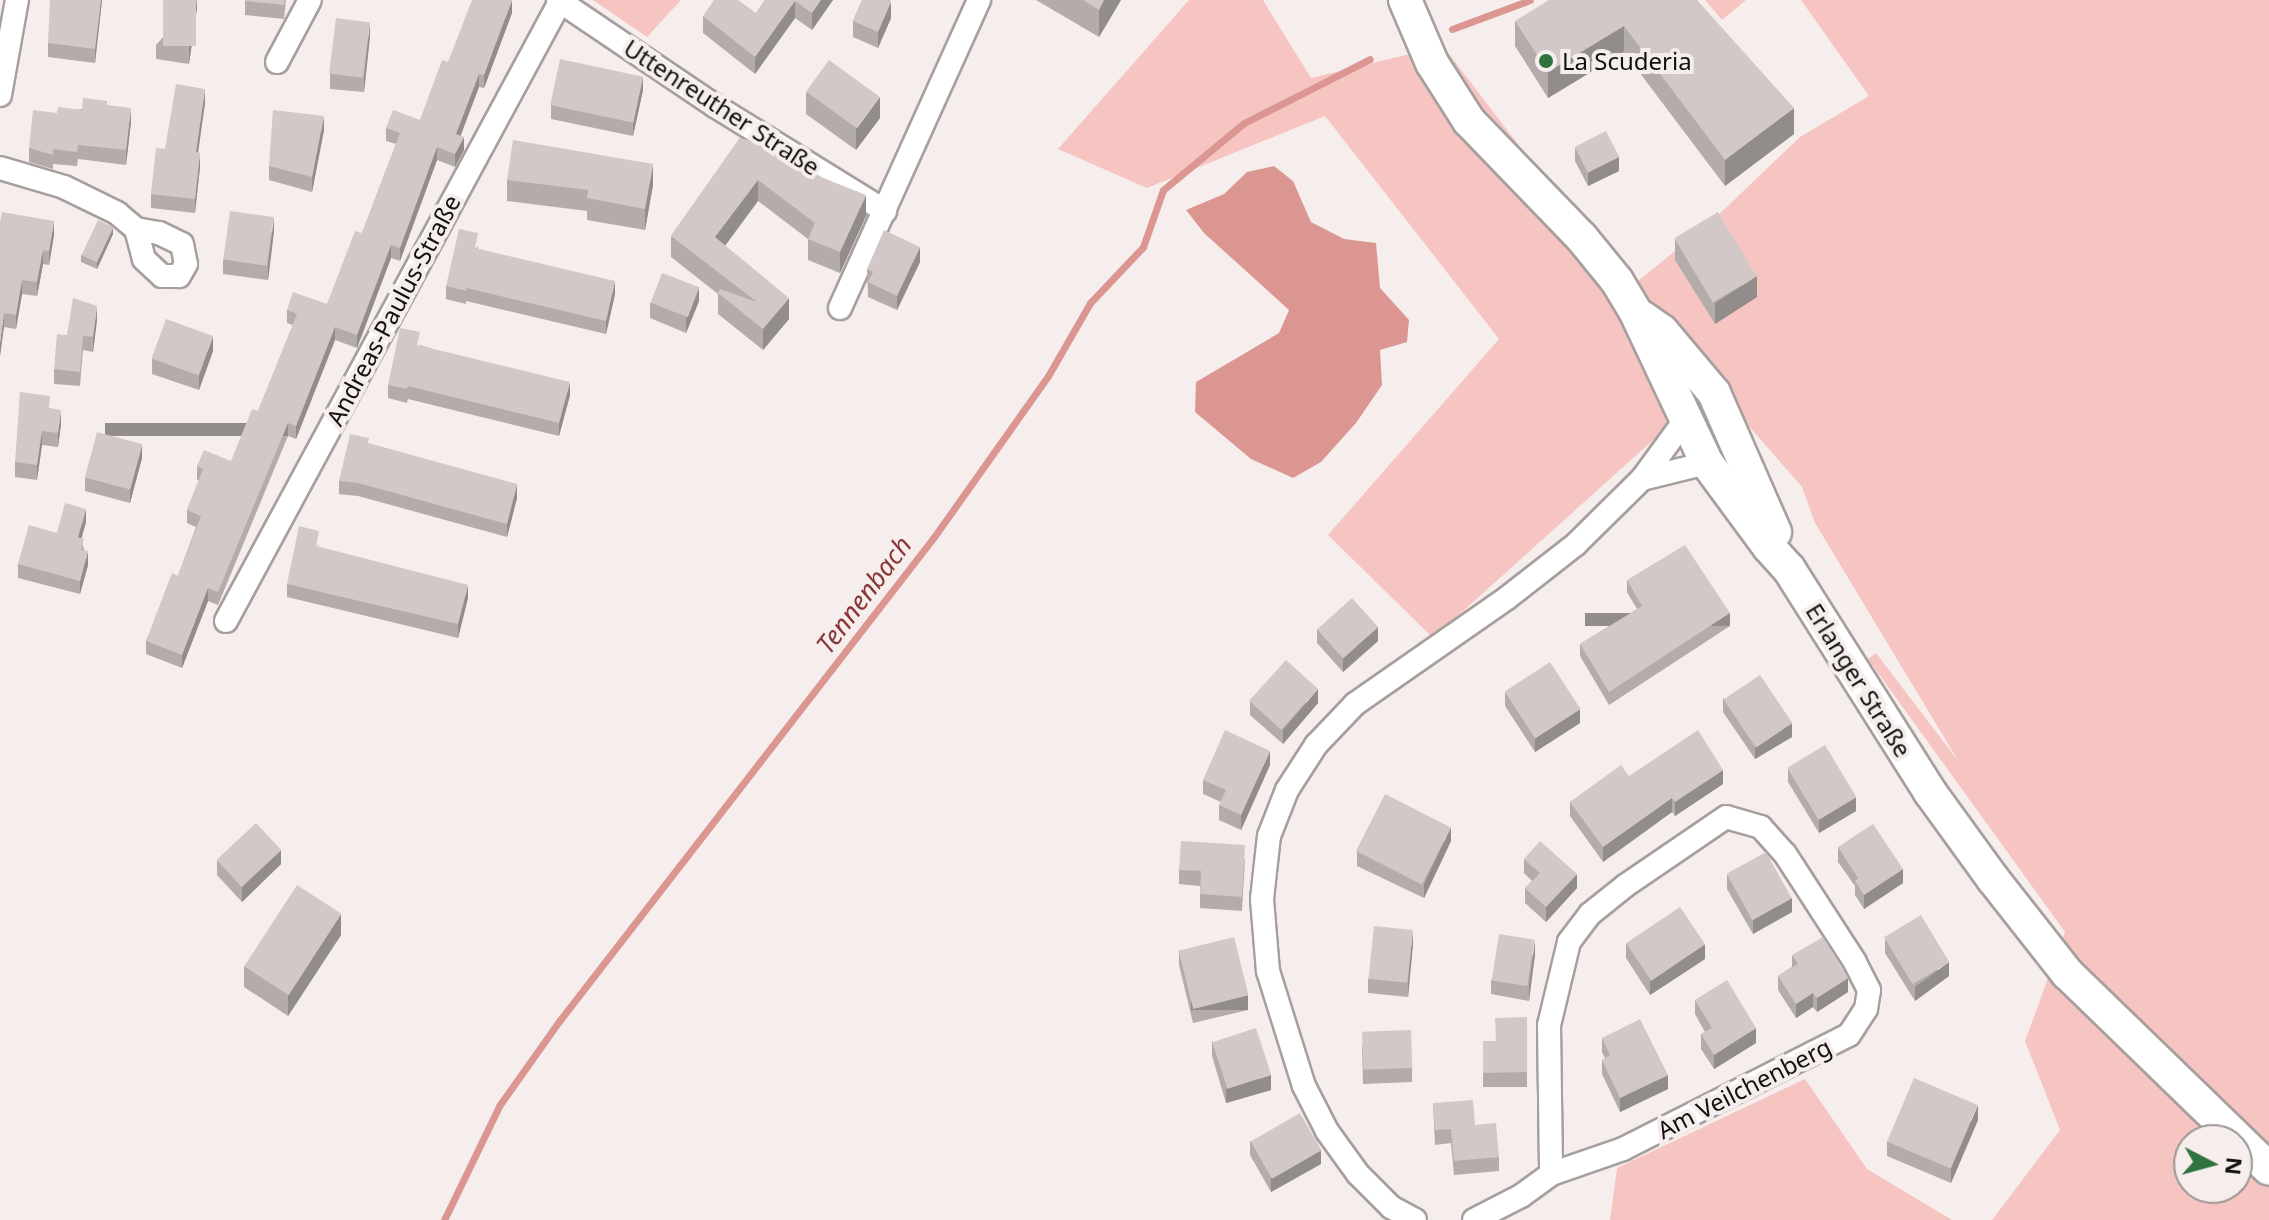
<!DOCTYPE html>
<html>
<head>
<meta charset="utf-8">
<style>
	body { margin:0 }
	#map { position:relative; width:2269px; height:1220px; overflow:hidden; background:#f6eeed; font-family:"Noto Sans",sans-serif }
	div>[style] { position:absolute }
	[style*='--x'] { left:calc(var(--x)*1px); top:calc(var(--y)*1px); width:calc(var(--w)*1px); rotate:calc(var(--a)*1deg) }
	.green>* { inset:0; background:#f6c5c2 }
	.water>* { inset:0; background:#db9692 }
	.stream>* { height:7px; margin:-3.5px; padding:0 3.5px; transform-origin:3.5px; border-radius:3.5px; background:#db9692 }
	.roads { filter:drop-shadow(2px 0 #a79f9e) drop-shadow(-2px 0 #a79f9e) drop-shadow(0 2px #a79f9e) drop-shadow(0 -2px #a79f9e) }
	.minor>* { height:22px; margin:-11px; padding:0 11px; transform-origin:11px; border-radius:11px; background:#fff }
	.secondary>* { height:32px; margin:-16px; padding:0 16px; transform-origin:16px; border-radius:16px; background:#fff }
	.wall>* { inset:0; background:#b4acab }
	.shaded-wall>* { inset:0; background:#928c8b; transform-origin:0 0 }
	.building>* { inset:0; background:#d1c8c7; transform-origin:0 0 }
	.dots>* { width:22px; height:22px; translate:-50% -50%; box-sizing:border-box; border:4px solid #f6eeed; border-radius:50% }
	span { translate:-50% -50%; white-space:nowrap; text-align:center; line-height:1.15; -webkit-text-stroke:8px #f6eeed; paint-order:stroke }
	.poi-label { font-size:24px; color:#131010 }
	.left { translate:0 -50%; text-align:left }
	.street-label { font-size:24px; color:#131010 }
	.water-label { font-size:26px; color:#893736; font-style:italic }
	.north { position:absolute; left:2173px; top:1124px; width:80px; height:80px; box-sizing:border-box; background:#f6eeed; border:2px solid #9b9595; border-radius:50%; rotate:96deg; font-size:22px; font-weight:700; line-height:32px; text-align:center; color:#131010 }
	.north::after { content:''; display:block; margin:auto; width:28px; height:36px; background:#2f733e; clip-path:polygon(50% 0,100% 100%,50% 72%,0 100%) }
</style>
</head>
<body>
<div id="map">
	<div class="green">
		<div style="clip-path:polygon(593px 0,681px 0,647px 37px)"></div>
		<div style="clip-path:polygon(evenodd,1189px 0,1263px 0,1311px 78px,1443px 46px,1628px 289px,1711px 222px,1800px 137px,1869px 96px,1801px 0,2269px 0,2269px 1220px,1992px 1220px,2060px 1130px,2025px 1041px,2065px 932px,1868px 659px,1876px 653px,1959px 762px,1815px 523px,1802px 487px,1714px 386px,1710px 411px,1694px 414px,1690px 407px,1433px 638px,1328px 535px,1499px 339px,1325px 116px,1147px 188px,1058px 149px,1189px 0,2189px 1140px,2237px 1140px,2237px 1188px,2189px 1188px,2189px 1140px)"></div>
		<div style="clip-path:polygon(1705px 0,1746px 0,1722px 20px)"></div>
		<div style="clip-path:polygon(1805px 1079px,1867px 1169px,1952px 1220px,1610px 1220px,1617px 1168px)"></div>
	</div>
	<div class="water">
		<div style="clip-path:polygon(1274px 166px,1293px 181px,1311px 222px,1344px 239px,1376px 243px,1380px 288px,1409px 320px,1407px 342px,1380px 350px,1382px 385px,1356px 423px,1321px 462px,1293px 478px,1251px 459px,1195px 412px,1196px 382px,1279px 333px,1289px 310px,1204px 233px,1186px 210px,1224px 194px,1247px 172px)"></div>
	</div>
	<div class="stream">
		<div style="--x:1452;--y:29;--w:83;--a:-20.4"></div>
		<div style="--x:444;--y:1220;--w:127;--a:-64.2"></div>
		<div style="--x:499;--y:1106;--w:105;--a:-54.7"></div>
		<div style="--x:560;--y:1020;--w:611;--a:-52.25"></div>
		<div style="--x:934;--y:537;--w:197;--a:-54.7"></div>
		<div style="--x:1048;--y:376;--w:84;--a:-60.1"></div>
		<div style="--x:1090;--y:303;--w:77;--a:-46.6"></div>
		<div style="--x:1143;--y:247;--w:60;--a:-70.7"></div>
		<div style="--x:1163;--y:190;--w:105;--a:-39.6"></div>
		<div style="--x:1244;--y:123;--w:141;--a:-26.9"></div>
	</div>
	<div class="roads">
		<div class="minor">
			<div style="--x:558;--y:0;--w:189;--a:34"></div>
			<div style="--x:715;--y:106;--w:200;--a:31.7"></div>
			<div style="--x:277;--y:62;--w:70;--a:-62"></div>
			<div style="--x:0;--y:95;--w:97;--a:-79.9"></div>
			<div style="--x:0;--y:168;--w:67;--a:16.5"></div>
			<div style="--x:64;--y:187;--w:59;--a:26.1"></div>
			<div style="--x:117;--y:213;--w:25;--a:40"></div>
			<div style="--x:136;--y:229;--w:23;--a:10"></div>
			<div style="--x:159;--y:233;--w:25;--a:26"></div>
			<div style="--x:182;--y:244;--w:20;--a:79"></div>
			<div style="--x:186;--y:264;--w:14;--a:120"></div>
			<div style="--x:179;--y:276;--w:17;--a:180"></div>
			<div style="--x:162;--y:276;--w:25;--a:-137"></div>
			<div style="--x:144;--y:259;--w:31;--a:-105"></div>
			<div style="--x:840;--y:308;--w:338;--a:-65.7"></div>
			<div style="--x:1642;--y:479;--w:67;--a:-13.8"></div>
			<div style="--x:226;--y:621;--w:703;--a:-61.65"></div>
			<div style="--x:1415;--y:1220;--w:27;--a:-152"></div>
			<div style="--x:1391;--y:1207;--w:47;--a:-135"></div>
			<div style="--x:1358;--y:1174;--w:53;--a:-125.8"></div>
			<div style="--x:1327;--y:1131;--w:51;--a:-117.1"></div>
			<div style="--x:1304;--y:1086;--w:121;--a:-107.4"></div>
			<div style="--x:1268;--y:971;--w:72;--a:-94.8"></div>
			<div style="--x:1262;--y:899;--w:63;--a:-83.7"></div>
			<div style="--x:1269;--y:836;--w:49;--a:-68.6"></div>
			<div style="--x:1287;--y:790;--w:54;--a:-57.2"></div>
			<div style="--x:1316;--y:745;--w:57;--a:-46.4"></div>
			<div style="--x:1355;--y:704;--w:185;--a:-34.9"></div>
			<div style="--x:1507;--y:598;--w:88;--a:-38"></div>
			<div style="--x:1576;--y:544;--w:93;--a:-44.6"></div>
			<div style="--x:1642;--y:479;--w:73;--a:-53.9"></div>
			<div style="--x:1474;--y:1220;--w:53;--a:-27.1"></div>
			<div style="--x:1521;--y:1196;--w:37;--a:-36"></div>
			<div style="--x:1551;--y:1174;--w:76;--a:-19.1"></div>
			<div style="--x:1623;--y:1149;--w:253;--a:-26.8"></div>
			<div style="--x:1849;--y:1035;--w:31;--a:-57"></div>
			<div style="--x:1866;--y:1009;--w:19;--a:-81"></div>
			<div style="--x:1869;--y:990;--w:31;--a:-117"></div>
			<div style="--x:1855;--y:962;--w:129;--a:-122.9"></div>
			<div style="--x:1785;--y:854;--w:36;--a:-132"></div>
			<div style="--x:1761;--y:827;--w:36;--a:-164"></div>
			<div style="--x:1726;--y:817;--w:122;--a:145.7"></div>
			<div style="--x:1625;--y:886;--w:45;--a:141.3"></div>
			<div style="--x:1590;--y:914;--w:35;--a:127"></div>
			<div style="--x:1569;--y:942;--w:85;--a:103.5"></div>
			<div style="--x:1549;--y:1025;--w:149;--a:89.2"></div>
		</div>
		<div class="secondary">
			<div style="--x:1405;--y:0;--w:69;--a:66.8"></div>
			<div style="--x:1432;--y:63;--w:69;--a:57.5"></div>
			<div style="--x:1469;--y:121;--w:163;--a:46"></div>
			<div style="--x:1582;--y:238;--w:55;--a:50.9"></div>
			<div style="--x:1617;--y:281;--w:37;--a:59"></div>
			<div style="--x:1636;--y:313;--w:166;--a:64.7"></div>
			<div style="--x:1707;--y:463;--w:104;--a:53.6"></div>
			<div style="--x:1769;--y:547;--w:30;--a:48"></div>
			<div style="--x:1789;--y:569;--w:264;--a:57.7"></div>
			<div style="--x:1930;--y:792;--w:107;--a:54.1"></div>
			<div style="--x:1993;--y:879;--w:120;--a:51.8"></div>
			<div style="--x:2067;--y:973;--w:281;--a:44.1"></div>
			<div style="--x:1642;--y:317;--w:24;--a:35"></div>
			<div style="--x:1662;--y:331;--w:81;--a:50"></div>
			<div style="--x:1714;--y:393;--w:152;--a:66.3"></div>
		</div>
	</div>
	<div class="wall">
		<div style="clip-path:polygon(102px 0,95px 63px,48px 57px,48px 43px)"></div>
		<div style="clip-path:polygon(197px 0,197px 8px,189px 64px,156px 59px,156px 45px)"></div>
		<div style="clip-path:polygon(245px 0,286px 0,284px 19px,245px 15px)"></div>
		<div style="clip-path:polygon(765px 0,833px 0,812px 30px,795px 18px,755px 74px,703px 33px,703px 16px,756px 13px)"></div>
		<div style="clip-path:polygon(862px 0,890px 0,891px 18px,878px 48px,853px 37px,853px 21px)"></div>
		<div style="clip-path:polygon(1036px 0,1121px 0,1099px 37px)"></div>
		<div style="clip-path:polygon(1697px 0,1794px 134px,1725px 186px,1624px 52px,1548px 98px,1515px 46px,1515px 21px)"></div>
		<div style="clip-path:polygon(512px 13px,484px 88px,479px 87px,461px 135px,464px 150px,455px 167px,437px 160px,400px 261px,391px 258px,357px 348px,335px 340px,296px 439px,288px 436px,218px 605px,208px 601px,182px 668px,146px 654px,146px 641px,178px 576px,196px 527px,187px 523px,187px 510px,199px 480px,197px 480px,197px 466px,231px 461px,258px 411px,293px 325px,287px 323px,287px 310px,327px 304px,362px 233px,396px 144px,386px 141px,386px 128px,420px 120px,448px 62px)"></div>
		<div style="clip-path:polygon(370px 36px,364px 92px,330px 89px,330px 74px)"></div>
		<div style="clip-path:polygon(643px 90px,633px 136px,551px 119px,551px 105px)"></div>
		<div style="clip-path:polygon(806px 92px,880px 118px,856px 150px,806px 114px)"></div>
		<div style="clip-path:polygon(205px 103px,198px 152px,200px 167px,195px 213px,151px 208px,151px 194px,165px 149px)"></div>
		<div style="clip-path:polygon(107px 105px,131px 122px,126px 165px,78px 159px,77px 166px,53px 164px,53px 169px,29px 162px,29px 148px,57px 113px)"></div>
		<div style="clip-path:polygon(324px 130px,312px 192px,269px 180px,269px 166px)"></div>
		<div style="clip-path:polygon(740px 138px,821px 177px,866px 216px,840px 273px,808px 260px,808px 239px,758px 201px,725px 246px,789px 319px,763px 350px,718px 314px,718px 294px,671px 257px,671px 236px)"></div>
		<div style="clip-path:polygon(1575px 147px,1619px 171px,1588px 186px,1575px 161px)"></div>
		<div style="clip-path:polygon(507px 180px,653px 185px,645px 230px,587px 220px,587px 211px,507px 201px)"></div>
		<div style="clip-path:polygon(0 222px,54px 235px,49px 265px,43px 264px,37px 296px,22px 294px,16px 329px,4px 327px)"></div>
		<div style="clip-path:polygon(274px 231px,268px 280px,223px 274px,223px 260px)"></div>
		<div style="clip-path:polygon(113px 234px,97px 269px,81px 262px,81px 255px)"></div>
		<div style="clip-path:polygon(1675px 239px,1757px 297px,1715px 324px,1675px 260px)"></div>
		<div style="clip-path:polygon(478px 246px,478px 249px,615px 294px,606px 334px,466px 301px,466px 304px,446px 299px,446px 286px)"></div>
		<div style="clip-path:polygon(920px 262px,897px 310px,868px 297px,867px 269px)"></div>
		<div style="clip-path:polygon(699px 301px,686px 333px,650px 318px,650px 303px)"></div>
		<div style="clip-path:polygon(97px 320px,93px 352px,83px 350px,80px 386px,54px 384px,54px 369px,67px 335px)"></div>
		<div style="clip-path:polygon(420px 345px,570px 395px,559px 436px,408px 399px,407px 403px,388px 398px,388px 385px)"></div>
		<div style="clip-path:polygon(213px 351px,199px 390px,152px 374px,152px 359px)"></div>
		<div style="clip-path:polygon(50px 408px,61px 424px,58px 447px,42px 445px,37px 480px,15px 477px,15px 462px)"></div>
		<div style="clip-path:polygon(369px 444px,517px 498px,507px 537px,358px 496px,339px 494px,339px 481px)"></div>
		<div style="clip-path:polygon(142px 458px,130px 503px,85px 491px,85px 477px)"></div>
		<div style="clip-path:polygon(86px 522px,81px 538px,88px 565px,80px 594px,18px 578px,18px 564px,57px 533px)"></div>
		<div style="clip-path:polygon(319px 544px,318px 547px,468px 598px,458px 638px,287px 597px,287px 584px)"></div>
		<div style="clip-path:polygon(1627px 580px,1730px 626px,1609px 705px,1580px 656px,1580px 644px,1637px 609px,1627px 592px)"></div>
		<div style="clip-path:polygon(1317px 629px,1378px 641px,1343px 672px,1317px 643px)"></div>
		<div style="clip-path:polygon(1505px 692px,1580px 723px,1535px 752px,1505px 706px)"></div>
		<div style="clip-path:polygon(1723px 698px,1792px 737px,1755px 759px,1723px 712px)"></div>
		<div style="clip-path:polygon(1250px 701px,1318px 703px,1283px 744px,1250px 715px)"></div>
		<div style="clip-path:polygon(1270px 765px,1241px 830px,1219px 820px,1219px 805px,1221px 802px,1203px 794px,1203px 780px)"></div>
		<div style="clip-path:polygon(1788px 768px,1856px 811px,1819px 833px,1788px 782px)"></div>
		<div style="clip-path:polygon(1629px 776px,1723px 784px,1675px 816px,1672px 812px,1603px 862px,1570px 816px,1570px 802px)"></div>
		<div style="clip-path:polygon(1451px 841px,1424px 898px,1357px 866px,1357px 852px)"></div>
		<div style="clip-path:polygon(1838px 847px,1903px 883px,1864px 909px,1855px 895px,1855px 886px,1838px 862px)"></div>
		<div style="clip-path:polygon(1245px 859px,1242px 911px,1200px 908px,1200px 886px,1179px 884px,1179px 870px)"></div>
		<div style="clip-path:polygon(1524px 859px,1577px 888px,1546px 922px,1525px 903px,1525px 888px,1532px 881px,1524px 873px)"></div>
		<div style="clip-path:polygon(217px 861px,281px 864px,242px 902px,217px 875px)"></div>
		<div style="clip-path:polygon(1727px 875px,1792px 912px,1753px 934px,1727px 889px)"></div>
		<div style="clip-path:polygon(341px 935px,288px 1016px,244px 987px,244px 966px)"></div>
		<div style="clip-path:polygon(1885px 939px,1949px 976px,1915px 1001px,1885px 953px)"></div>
		<div style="clip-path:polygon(1626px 943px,1705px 959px,1650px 995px,1626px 958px)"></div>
		<div style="clip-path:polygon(1413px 944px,1408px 997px,1368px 993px,1368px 979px)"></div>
		<div style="clip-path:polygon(1179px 950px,1248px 1010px,1193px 1023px,1179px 965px)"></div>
		<div style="clip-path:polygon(1535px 954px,1529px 1001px,1491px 994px,1491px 980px)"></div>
		<div style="clip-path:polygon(1792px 955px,1848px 992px,1817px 1012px,1813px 1007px,1796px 1018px,1778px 990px,1778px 976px,1792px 967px)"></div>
		<div style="clip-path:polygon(1695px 1000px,1756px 1043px,1714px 1069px,1701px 1049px,1701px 1034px,1705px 1032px,1695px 1014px)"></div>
		<div style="clip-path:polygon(1527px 1017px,1527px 1087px,1483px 1087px,1483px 1041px,1495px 1041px)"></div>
		<div style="clip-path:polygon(1602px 1038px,1668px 1089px,1620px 1112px,1602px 1074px,1602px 1060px,1605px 1058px,1602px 1052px)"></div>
		<div style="clip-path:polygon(1212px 1041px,1271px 1090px,1226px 1103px,1212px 1056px)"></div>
		<div style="clip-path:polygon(1362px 1046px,1412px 1068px,1412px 1082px,1363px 1084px)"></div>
		<div style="clip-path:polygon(1433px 1103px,1475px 1125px,1499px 1157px,1499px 1171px,1454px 1175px,1451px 1143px,1435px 1145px)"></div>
		<div style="clip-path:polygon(1978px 1120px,1951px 1183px,1887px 1156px,1887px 1141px)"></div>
		<div style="clip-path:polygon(1250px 1141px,1321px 1164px,1271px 1192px,1250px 1155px)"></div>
	</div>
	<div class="shaded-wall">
		<div style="clip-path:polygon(101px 0,102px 0,95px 63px,95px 49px)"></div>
		<div style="clip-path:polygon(196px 0,197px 8px,189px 64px,189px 50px)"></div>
		<div style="clip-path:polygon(512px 0,512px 13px,484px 88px,484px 75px)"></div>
		<div style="clip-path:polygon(821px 0,833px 0,812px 30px,812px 13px)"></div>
		<div style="clip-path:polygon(1104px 0,1121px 0,1099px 37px,1099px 10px)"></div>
		<div style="clip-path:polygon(795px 1px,795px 18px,755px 74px,755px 57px)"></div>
		<div style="clip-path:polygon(891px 2px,891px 18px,878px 48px,878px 32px)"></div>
		<div style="clip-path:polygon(370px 22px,370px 36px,364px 92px,364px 78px)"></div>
		<div style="clip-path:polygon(1624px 26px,1624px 52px,1548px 98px,1548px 72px)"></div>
		<div style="clip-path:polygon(479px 74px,479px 87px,456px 147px,456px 134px)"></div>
		<div style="clip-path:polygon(643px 76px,643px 90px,633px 136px,633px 122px)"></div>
		<div style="clip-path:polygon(205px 89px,205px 103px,196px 167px,196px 152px)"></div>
		<div style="clip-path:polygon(880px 97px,880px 118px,856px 150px,856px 129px)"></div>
		<div style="clip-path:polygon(131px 108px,131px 122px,126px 165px,126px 150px)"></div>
		<div style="clip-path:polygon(1794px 108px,1794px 134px,1725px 186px,1725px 160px)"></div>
		<div style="clip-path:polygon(324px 116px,324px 130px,312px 192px,312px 177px)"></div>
		<div style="clip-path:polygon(464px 137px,464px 150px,455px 167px,455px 154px)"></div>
		<div style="clip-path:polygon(437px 147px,437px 160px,400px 261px,400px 248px)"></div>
		<div style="clip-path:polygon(200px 153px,200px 167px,195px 213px,195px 199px)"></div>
		<div style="clip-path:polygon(1619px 157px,1619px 171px,1588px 186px,1588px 172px)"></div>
		<div style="clip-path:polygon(653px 164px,653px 185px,645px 230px,645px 209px)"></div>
		<div style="clip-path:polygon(758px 180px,758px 201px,715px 259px,715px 237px)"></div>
		<div style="clip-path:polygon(866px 195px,866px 216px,840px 273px,840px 252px)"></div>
		<div style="clip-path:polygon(274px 217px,274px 231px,268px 280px,268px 266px)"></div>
		<div style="clip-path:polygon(54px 221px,54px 235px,49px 265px,49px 251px)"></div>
		<div style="clip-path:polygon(113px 227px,113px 234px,97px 269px,97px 262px)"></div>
		<div style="clip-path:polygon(391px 245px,391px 258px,357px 348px,357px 335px)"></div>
		<div style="clip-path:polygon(920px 247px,920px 262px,897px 310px,897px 296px)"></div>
		<div style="clip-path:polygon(43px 250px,43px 264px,37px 296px,37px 282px)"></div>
		<div style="clip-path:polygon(1757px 276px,1757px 297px,1715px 324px,1715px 303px)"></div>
		<div style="clip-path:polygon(22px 280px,22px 294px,16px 329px,16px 315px)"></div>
		<div style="clip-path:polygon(615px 281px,615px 294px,606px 334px,606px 321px)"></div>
		<div style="clip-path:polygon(699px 287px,699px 301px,686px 333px,686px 318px)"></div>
		<div style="clip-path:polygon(789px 298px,789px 319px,763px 350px,763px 329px)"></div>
		<div style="clip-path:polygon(97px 306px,97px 320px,93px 352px,93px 337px)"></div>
		<div style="clip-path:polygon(4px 313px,4px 327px,0 357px,0 343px)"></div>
		<div style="clip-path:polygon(335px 327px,335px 340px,296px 439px,296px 426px)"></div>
		<div style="clip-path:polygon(213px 336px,213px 351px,199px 390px,199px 376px)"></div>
		<div style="clip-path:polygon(570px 382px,570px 395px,559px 436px,559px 423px)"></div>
		<div style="clip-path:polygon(61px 410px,61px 424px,58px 447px,58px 433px)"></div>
		<div style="left:288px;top:423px;width:13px;height:183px;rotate:90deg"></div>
		<div style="clip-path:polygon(42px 431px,42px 445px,37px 480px,37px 465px)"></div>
		<div style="clip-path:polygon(142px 444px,142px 458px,130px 503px,130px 488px)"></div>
		<div style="clip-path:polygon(517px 484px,517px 498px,507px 537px,507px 524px)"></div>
		<div style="clip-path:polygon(86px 509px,86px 522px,78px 551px,78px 537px)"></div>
		<div style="clip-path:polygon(88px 551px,88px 565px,80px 594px,80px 581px)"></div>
		<div style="clip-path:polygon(468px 585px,468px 598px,458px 638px,458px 624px)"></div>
		<div style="clip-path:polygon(208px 588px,208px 601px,182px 668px,182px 655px)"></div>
		<div style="left:1730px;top:613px;width:13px;height:145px;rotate:90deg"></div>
		<div style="clip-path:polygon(1378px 627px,1378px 641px,1343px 672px,1343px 658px)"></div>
		<div style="clip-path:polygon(1318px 689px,1318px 703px,1283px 744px,1283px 730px)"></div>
		<div style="clip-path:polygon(1580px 709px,1580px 723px,1535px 752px,1535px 738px)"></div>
		<div style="clip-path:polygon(1792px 723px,1792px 737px,1755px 759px,1755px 745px)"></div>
		<div style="clip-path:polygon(1270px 751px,1270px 765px,1241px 830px,1241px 815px)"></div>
		<div style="clip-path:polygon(1723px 770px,1723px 784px,1675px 816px,1675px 802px)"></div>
		<div style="clip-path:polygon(1856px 797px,1856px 811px,1819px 833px,1819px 819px)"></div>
		<div style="clip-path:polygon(1672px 798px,1672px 812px,1603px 862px,1603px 847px)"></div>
		<div style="clip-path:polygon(1451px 827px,1451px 841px,1424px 898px,1424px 884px)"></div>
		<div style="clip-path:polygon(281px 850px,281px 864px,242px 902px,242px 887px)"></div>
		<div style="clip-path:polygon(1903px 869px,1903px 883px,1864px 909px,1864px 895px)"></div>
		<div style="clip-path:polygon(1577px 874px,1577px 888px,1546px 922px,1546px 907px)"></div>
		<div style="clip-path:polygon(1792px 898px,1792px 912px,1753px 934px,1753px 920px)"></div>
		<div style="clip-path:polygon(341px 914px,341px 935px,288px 1016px,288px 995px)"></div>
		<div style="clip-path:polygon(1413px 930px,1413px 944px,1408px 997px,1408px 983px)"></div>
		<div style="clip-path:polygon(1535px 940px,1535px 954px,1529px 1001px,1529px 986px)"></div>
		<div style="clip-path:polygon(1705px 944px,1705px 959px,1650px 995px,1650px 981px)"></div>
		<div style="clip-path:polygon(1949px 962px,1949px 976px,1915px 1001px,1915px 987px)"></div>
		<div style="clip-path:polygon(1848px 978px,1848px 992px,1817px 1012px,1817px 998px)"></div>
		<div style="clip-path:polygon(1813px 993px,1813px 1007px,1796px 1018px,1796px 1004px)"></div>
		<div style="left:1248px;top:995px;width:15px;height:57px;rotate:90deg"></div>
		<div style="clip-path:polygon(1756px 1028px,1756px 1043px,1714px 1069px,1714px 1055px)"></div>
		<div style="clip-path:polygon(1271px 1075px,1271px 1090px,1226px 1103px,1226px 1089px)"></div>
		<div style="clip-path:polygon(1668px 1075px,1668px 1089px,1620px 1112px,1620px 1098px)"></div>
		<div style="clip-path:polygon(1978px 1105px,1978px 1120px,1951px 1183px,1951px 1169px)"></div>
		<div style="clip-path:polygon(1321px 1150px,1321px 1164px,1271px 1192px,1271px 1178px)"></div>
	</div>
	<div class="building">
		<div style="clip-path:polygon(50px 0,101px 0,95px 49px,48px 43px)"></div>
		<div style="left:163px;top:0;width:33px;height:46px"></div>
		<div style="clip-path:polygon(245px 0,285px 0,284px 5px,245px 1px)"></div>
		<div style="clip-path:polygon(472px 0,512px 0,484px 75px,479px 74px,456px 134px,464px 137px,455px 154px,437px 147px,400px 248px,391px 245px,357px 335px,335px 327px,296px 426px,288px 423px,218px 592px,208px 588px,182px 655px,146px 641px,172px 573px,178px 576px,201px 516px,187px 510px,203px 469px,197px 466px,204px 450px,231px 461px,252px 409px,258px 411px,297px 314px,287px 310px,293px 292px,327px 304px,355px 231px,362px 233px,400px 133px,386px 128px,393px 110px,420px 120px,442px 60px,448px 62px)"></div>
		<div style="clip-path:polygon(714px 0,738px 0,756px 13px,765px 0,821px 0,812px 13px,795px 1px,755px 57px,703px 16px)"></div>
		<div style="clip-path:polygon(862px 0,888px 0,891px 2px,878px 32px,853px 21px)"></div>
		<div style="clip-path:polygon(1083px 0,1104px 0,1099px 10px)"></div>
		<div style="clip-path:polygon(1549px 0,1697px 0,1794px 108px,1725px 160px,1624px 26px,1548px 72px,1515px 21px)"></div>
		<div style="left:336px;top:18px;width:34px;height:56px;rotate:7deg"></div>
		<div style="left:560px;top:59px;width:85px;height:47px;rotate:12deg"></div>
		<div style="left:829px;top:60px;width:63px;height:39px;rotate:36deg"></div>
		<div style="clip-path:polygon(176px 84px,205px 89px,196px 152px,200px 153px,195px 199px,151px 194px,156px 148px,165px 149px)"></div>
		<div style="clip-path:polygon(83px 98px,107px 101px,107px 105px,131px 108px,126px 150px,78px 145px,77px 152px,53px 149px,53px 155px,29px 148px,33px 110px,57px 113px,58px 107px,82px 110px)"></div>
		<div style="clip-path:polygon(273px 110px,324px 116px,312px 177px,269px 166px)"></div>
		<div style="left:1606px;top:131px;width:29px;height:35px;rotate:63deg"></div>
		<div style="clip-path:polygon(740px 138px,782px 148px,821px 177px,866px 195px,840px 252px,808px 239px,815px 223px,758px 180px,715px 237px,789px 298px,763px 329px,718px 293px,720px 289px,757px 302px,671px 236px)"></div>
		<div style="clip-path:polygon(513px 140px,653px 164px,645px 209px,587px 198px,588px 190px,507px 180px)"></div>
		<div style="left:230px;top:211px;width:44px;height:49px;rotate:8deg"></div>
		<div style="clip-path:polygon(2px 212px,54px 221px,49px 251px,43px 250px,37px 282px,22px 280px,16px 315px,4px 313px,0 343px,0 222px)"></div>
		<div style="left:1718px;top:212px;width:75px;height:51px;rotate:59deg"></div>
		<div style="left:98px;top:220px;width:17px;height:39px;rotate:25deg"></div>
		<div style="clip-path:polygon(459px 229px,478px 233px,475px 248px,615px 281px,606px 321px,466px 288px,466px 291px,446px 286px)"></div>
		<div style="clip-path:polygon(884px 230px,920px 247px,897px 296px,868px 282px,873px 272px,867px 269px)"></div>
		<div style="left:662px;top:273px;width:40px;height:32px;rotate:21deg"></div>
		<div style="clip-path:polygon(73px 298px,97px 306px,93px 337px,83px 336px,80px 372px,54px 369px,57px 334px,67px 335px)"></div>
		<div style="left:166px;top:319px;width:50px;height:42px;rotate:20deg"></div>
		<div style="clip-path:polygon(400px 328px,420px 332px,417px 345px,570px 382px,559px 423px,408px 386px,407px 389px,388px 385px)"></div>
		<div style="clip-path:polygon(20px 392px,50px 396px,49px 408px,61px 410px,58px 433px,42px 431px,37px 465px,15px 462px)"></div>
		<div style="left:97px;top:432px;width:47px;height:47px;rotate:15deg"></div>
		<div style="clip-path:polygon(350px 434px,369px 438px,368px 443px,517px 484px,507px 524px,358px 483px,339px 481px)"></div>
		<div style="clip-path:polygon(65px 503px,86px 509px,78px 537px,84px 539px,81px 550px,88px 551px,80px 581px,18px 564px,29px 525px,57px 533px)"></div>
		<div style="clip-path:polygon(299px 526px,319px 531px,316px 546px,468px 585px,458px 624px,287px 584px)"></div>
		<div style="clip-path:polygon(1685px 545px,1730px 613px,1609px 692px,1580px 644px,1642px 606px,1627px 580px)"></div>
		<div style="left:1352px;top:598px;width:39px;height:47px;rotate:48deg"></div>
		<div style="left:1286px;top:660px;width:43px;height:55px;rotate:42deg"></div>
		<div style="left:1550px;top:662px;width:56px;height:54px;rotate:57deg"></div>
		<div style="left:1760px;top:675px;width:58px;height:44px;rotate:56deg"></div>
		<div style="clip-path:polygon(1225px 730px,1270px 751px,1241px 815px,1219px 805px,1226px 790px,1203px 780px)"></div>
		<div style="clip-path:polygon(1698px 730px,1723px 770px,1675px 802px,1672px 798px,1603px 847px,1570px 802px,1621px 765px,1629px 776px)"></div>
		<div style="left:1825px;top:745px;width:61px;height:44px;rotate:59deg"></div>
		<div style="left:1385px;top:794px;width:74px;height:64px;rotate:27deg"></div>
		<div style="left:256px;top:823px;width:37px;height:54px;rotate:47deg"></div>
		<div style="clip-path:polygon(1873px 824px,1903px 869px,1864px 895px,1855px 881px,1858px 878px,1838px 847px)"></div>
		<div style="clip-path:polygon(1181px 841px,1245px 845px,1242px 897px,1200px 894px,1201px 871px,1179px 870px)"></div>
		<div style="clip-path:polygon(1540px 841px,1577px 874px,1546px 907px,1525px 888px,1540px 873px,1524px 859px)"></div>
		<div style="left:1766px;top:852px;width:53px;height:45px;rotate:61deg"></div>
		<div style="left:297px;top:885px;width:53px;height:97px;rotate:33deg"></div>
		<div style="left:1680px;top:907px;width:45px;height:65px;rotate:56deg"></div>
		<div style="left:1921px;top:915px;width:55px;height:43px;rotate:59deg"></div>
		<div style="left:1374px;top:926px;width:39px;height:53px;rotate:6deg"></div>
		<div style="left:1499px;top:934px;width:36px;height:47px;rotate:9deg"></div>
		<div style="left:1234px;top:937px;width:60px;height:57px;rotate:76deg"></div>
		<div style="clip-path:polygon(1823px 937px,1848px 978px,1817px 998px,1813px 993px,1796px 1004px,1778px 976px,1798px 964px,1792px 955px)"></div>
		<div style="clip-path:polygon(1727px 980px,1756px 1028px,1714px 1055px,1701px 1034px,1712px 1028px,1695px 1000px)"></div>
		<div style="clip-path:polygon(1527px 1017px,1527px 1072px,1483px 1073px,1483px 1041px,1496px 1041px,1495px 1018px)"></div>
		<div style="clip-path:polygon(1640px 1019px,1668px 1075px,1620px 1098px,1602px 1060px,1610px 1055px,1602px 1038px)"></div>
		<div style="left:1256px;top:1028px;width:49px;height:46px;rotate:72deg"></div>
		<div style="left:1411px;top:1030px;width:38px;height:49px;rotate:88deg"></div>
		<div style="left:1914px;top:1078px;width:69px;height:69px;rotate:23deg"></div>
		<div style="clip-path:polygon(1473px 1100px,1475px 1125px,1496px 1123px,1499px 1157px,1454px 1161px,1451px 1129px,1435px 1130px,1433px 1103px)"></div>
		<div style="left:1300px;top:1113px;width:43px;height:57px;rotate:60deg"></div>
	</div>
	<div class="dots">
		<div style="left:1546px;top:61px;background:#2f733e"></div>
	</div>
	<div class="poi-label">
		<span class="left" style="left:1562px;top:61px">La Scuderia</span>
	</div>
	<div class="street-label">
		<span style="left:722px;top:107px;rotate:33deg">Uttenreuther Straße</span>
		<span style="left:393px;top:310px;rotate:-62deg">Andreas-Paulus-Straße</span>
		<span style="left:1859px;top:680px;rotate:58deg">Erlanger Straße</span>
		<span style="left:1744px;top:1088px;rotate:-27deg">Am Veilchenberg</span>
	</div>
	<div class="water-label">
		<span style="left:864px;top:595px;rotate:-53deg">Tennenbach</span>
	</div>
	<div class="north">N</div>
</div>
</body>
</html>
